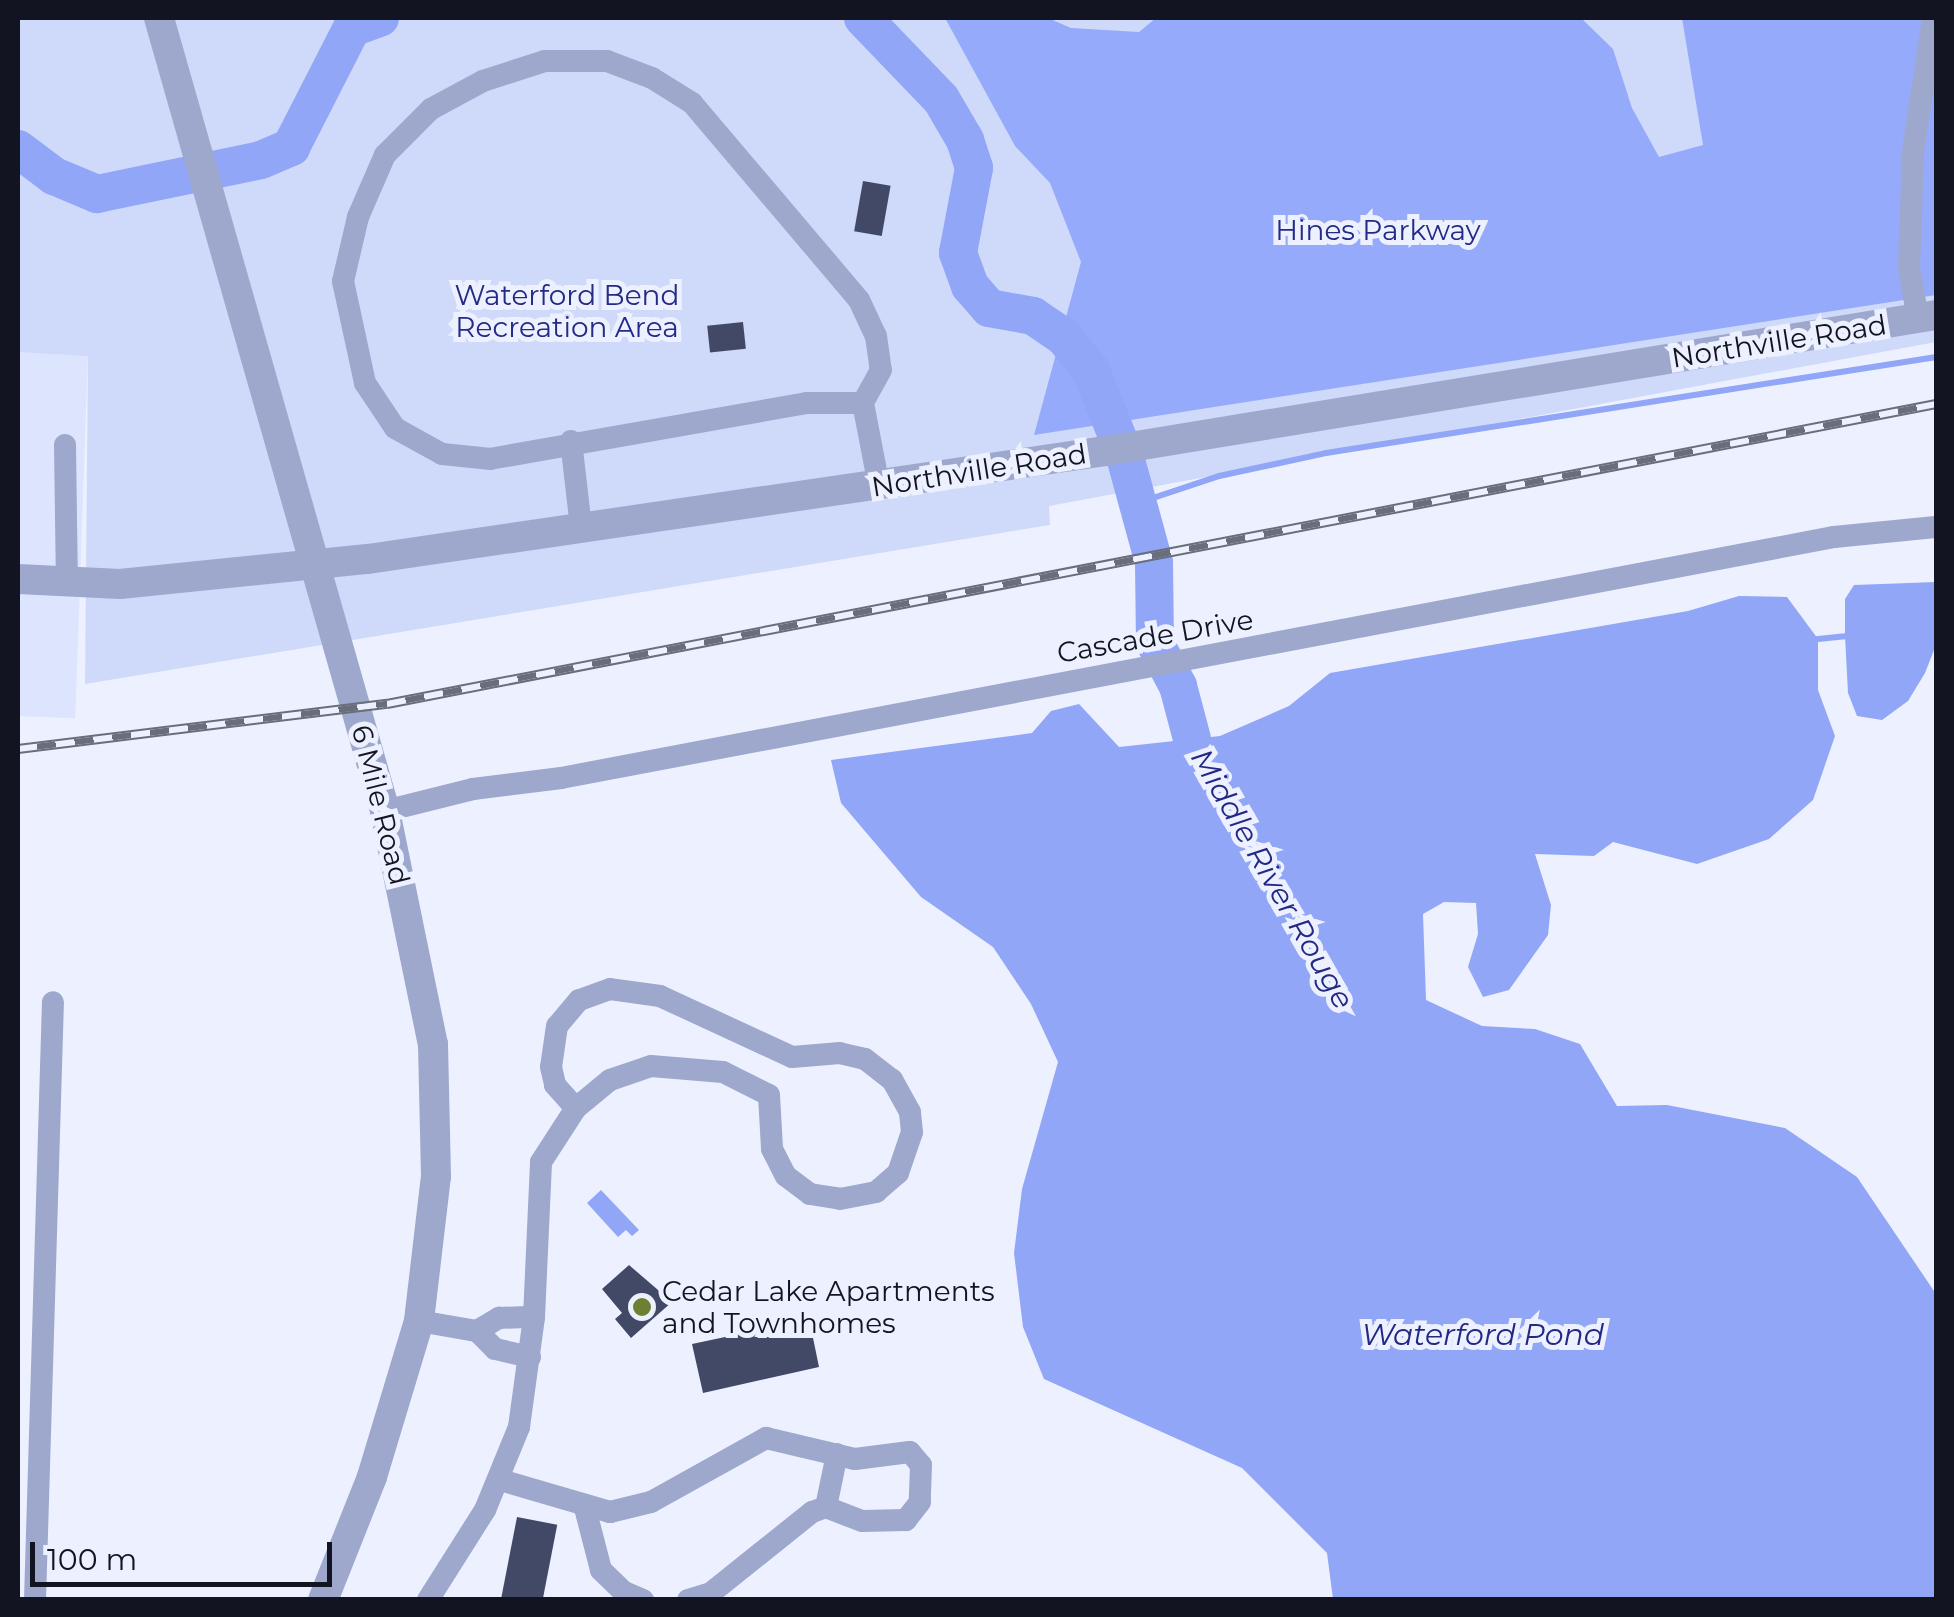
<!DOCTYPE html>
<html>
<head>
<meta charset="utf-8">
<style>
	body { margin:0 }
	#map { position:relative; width:1954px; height:1617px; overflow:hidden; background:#edf1ff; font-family:Montserrat,sans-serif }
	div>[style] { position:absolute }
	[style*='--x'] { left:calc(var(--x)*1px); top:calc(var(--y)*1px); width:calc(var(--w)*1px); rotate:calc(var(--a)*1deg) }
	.built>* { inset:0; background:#dde5fe; transform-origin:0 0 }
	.green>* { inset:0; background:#cfd9fa }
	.forest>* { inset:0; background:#96aafb }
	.water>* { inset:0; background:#91a6f6 }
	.stream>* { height:6px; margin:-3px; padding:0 3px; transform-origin:3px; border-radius:3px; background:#91a6f6 }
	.river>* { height:38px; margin:-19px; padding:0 19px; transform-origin:19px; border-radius:19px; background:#91a6f6 }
	.building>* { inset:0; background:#424966; transform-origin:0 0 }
	.minor>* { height:22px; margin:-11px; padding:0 11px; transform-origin:11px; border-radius:11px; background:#9ea8cc }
	.tertiary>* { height:30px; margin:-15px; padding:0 15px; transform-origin:15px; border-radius:15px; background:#9ea8cc }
	.rail>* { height:10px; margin-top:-5px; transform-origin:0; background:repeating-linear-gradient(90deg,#edf1ff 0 19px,#6a6e7b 0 38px); box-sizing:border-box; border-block:2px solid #6a6e7b }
	.dots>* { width:28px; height:28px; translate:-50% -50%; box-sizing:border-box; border:5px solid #edf1ff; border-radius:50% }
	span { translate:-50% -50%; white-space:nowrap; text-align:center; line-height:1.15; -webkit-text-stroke:10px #edf1ff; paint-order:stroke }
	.park-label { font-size:28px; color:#242b86 }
	.street-label { font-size:28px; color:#121521 }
	.poi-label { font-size:28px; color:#121521 }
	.left { translate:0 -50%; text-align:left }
	.water-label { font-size:30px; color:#222883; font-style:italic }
	.frame { position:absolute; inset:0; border:20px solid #121521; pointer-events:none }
	.scale { position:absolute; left:30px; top:1542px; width:302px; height:45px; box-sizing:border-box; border:5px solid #121521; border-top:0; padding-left:12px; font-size:30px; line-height:35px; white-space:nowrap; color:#121521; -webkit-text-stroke:8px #edf1ff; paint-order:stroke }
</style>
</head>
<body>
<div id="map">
	<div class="built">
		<div style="left:18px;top:352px;width:70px;height:364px;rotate:2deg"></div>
	</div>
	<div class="green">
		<div style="clip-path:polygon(18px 18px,1936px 18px,1936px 342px,1049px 506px,1050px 525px,85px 684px,88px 356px,18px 352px)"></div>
	</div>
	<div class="forest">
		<div style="clip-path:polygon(945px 18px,1048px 18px,1071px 28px,1139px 32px,1156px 18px,1581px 18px,1613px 49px,1632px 108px,1659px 157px,1703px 145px,1682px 18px,1936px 18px,1936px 295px,1034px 435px,1081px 262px,1050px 183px,1015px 146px)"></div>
	</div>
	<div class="water">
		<div style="clip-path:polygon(1936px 582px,1936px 645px,1925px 673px,1908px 701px,1882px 720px,1857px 716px,1848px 693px,1845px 636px,1845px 599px,1854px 585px)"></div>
		<div style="clip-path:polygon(1739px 596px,1787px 597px,1818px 639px,1818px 690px,1835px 736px,1813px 800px,1769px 839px,1697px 864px,1613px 842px,1594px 856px,1535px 854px,1551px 905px,1548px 935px,1509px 990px,1483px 997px,1468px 967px,1478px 934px,1476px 903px,1444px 902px,1423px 914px,1426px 1000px,1482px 1026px,1535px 1029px,1580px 1044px,1617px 1106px,1667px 1105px,1785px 1128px,1857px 1177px,1936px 1294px,1936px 1599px,1333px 1599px,1327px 1553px,1242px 1468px,1044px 1379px,1023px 1327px,1014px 1253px,1022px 1189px,1058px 1062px,1031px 1004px,993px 947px,921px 897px,841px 803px,831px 760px,1032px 733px,1051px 711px,1079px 704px,1119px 747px,1220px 736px,1289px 706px,1330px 673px,1688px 611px)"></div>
		<div style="clip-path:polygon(601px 1190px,639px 1230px,632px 1236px,626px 1230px,618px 1237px,587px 1203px)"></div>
	</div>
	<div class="stream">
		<div style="--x:1138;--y:503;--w:85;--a:-18.4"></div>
		<div style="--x:1219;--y:476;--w:109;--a:-12.1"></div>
		<div style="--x:1326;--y:453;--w:618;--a:-8.94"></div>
		<div style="--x:1818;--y:639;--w:27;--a:-6"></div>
	</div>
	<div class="river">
		<div style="--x:863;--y:18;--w:112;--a:46.1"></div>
		<div style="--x:941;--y:99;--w:48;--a:59.7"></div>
		<div style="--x:965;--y:140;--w:29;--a:72"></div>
		<div style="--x:974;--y:168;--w:86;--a:100.7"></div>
		<div style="--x:958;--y:253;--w:35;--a:70"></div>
		<div style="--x:970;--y:286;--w:29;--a:49"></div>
		<div style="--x:989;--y:308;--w:45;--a:10.3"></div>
		<div style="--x:1033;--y:316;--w:37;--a:34"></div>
		<div style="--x:1064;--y:337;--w:43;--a:51.5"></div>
		<div style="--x:1091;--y:371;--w:88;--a:68.1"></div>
		<div style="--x:1124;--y:453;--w:114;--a:74.7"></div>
		<div style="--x:1154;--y:563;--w:80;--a:89.3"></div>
		<div style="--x:1155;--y:643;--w:49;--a:61.9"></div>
		<div style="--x:1178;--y:686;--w:55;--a:75.2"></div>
		<div style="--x:18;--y:149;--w:45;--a:36.9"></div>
		<div style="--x:54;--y:176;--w:47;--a:22.7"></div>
		<div style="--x:97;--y:194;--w:167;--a:-11.7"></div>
		<div style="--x:261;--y:160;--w:33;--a:-23"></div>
		<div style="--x:291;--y:147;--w:134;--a:-62.9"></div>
		<div style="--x:352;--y:28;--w:30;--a:-20"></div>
	</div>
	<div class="building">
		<div style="left:863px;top:181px;width:28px;height:51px;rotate:10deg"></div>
		<div style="left:743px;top:322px;width:27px;height:36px;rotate:84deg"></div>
		<div style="clip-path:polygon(629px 1265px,672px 1302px,631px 1338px,615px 1319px,622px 1313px,602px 1289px)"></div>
		<div style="clip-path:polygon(787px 1324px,789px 1333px,811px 1328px,819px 1367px,703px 1393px,692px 1344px)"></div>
		<div style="left:517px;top:1517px;width:41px;height:85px;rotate:11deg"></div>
	</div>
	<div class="minor">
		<div style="--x:1918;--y:319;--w:52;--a:-100"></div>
		<div style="--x:1909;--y:268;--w:117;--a:-88"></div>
		<div style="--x:1913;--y:151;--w:134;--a:-81.4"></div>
		<div style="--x:863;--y:403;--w:56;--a:180"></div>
		<div style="--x:807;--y:403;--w:321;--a:170"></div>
		<div style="--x:491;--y:459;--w:49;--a:-174.2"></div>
		<div style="--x:442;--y:454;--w:54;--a:-151"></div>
		<div style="--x:395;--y:428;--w:54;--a:-123.7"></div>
		<div style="--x:365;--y:383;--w:104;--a:-102.2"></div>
		<div style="--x:343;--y:281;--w:66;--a:-76.8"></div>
		<div style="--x:358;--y:217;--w:68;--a:-66.5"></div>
		<div style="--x:385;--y:155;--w:65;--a:-45"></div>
		<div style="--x:431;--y:109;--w:59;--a:-28.3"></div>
		<div style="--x:483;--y:81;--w:65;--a:-17.9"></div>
		<div style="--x:545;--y:61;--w:62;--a:0"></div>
		<div style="--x:607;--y:61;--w:48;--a:20.7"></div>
		<div style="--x:652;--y:78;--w:47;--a:32"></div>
		<div style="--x:692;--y:103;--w:258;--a:49.7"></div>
		<div style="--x:859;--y:300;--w:40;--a:65"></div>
		<div style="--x:876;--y:336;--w:34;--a:82"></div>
		<div style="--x:881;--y:370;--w:38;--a:119"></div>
		<div style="--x:863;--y:403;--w:85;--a:79.1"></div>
		<div style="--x:571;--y:441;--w:88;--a:83.4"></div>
		<div style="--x:65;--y:445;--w:137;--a:89.2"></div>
		<div style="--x:385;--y:811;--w:91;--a:-14"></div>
		<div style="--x:473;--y:789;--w:89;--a:-7.1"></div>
		<div style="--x:561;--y:778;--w:1296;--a:-10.72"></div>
		<div style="--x:1834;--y:537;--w:102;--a:-5.6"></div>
		<div style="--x:419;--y:1321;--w:59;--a:9.8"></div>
		<div style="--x:530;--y:1357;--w:36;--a:-167"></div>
		<div style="--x:495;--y:1349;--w:25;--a:-135"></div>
		<div style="--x:477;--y:1331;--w:26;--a:-31"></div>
		<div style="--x:499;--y:1318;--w:35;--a:-2"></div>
		<div style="--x:500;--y:1480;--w:115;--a:16.2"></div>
		<div style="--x:610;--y:1512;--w:42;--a:-13.7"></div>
		<div style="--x:651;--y:1502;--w:132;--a:-29.1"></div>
		<div style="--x:766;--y:1438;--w:91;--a:13.3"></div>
		<div style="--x:855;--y:1459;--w:55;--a:-7.3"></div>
		<div style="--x:910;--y:1452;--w:17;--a:50"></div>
		<div style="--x:921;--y:1465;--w:37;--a:92"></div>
		<div style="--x:920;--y:1502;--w:23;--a:128"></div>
		<div style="--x:906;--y:1520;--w:44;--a:178.7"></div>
		<div style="--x:862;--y:1521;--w:39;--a:-159"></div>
		<div style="--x:826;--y:1507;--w:15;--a:160"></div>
		<div style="--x:812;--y:1512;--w:129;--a:141.3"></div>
		<div style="--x:711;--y:1593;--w:24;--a:163"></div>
		<div style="--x:826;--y:1507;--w:54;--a:-78.3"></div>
		<div style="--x:585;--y:1508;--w:64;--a:75.5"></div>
		<div style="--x:601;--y:1570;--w:32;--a:44"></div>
		<div style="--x:624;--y:1592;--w:21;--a:23"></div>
		<div style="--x:35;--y:1600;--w:598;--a:-88.28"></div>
		<div style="--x:428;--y:1600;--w:107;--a:-57.7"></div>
		<div style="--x:485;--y:1510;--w:90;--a:-67.7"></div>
		<div style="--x:519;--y:1427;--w:111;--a:-82.2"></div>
		<div style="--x:534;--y:1317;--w:155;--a:-87.4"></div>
		<div style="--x:541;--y:1162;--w:64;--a:-57.1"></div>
		<div style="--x:576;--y:1108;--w:44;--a:-39.5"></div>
		<div style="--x:610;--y:1080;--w:43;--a:-18.9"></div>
		<div style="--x:651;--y:1066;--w:72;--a:4.8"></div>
		<div style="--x:723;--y:1072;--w:51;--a:26.6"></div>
		<div style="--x:769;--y:1095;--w:54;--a:86.8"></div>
		<div style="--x:772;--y:1149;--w:30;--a:63"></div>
		<div style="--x:786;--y:1176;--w:30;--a:37"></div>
		<div style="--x:810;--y:1194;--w:30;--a:9"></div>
		<div style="--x:840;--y:1199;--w:37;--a:-11"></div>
		<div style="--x:876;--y:1192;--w:29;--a:-41"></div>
		<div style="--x:898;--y:1173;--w:43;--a:-71.1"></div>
		<div style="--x:912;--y:1132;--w:20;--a:-96"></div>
		<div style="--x:910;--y:1112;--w:37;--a:-119"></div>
		<div style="--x:892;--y:1080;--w:34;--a:-142"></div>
		<div style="--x:865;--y:1059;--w:26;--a:-167"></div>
		<div style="--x:840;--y:1053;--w:48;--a:175.2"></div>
		<div style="--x:792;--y:1057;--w:145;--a:-155.2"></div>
		<div style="--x:660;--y:996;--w:50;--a:-172"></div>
		<div style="--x:610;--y:989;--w:33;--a:160"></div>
		<div style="--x:579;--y:1000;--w:34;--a:130"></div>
		<div style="--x:557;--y:1026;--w:41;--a:98.3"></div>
		<div style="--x:551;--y:1067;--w:18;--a:77"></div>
		<div style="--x:555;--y:1085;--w:31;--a:48"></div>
	</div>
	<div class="tertiary">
		<div style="--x:159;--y:18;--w:825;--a:74.09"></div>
		<div style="--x:385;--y:811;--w:238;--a:78.4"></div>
		<div style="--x:433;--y:1044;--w:132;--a:88.7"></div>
		<div style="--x:436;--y:1176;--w:146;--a:96.7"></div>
		<div style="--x:419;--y:1321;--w:163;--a:106.8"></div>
		<div style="--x:372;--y:1477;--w:132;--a:111.7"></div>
		<div style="--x:18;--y:579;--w:102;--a:2.8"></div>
		<div style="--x:120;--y:584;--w:249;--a:-5.8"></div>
		<div style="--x:368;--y:559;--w:746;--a:-8.33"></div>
		<div style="--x:1106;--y:451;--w:841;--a:-9.31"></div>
	</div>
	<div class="rail">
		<div style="--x:18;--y:749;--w:372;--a:-7"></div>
		<div style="--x:387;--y:704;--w:1578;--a:-10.96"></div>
	</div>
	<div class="dots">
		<div style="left:642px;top:1307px;background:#6b8030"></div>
	</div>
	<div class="park-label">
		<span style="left:1378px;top:230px">Hines Parkway</span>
		<span style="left:567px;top:311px">Waterford Bend<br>Recreation Area</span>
	</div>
	<div class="street-label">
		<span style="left:1779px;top:341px;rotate:-9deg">Northville Road</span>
		<span style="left:979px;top:470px;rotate:-9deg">Northville Road</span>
		<span style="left:1155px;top:636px;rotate:-10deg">Cascade Drive</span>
		<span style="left:381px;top:805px;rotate:76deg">6 Mile Road</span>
	</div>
	<div class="poi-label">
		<span class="left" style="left:662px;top:1307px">Cedar Lake Apartments<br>and Townhomes</span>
	</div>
	<div class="water-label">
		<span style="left:1272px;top:879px;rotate:60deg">Middle River Rouge</span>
		<span style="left:1483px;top:1335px">Waterford Pond</span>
	</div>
	<div class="frame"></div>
	<div class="scale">100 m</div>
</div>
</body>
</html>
